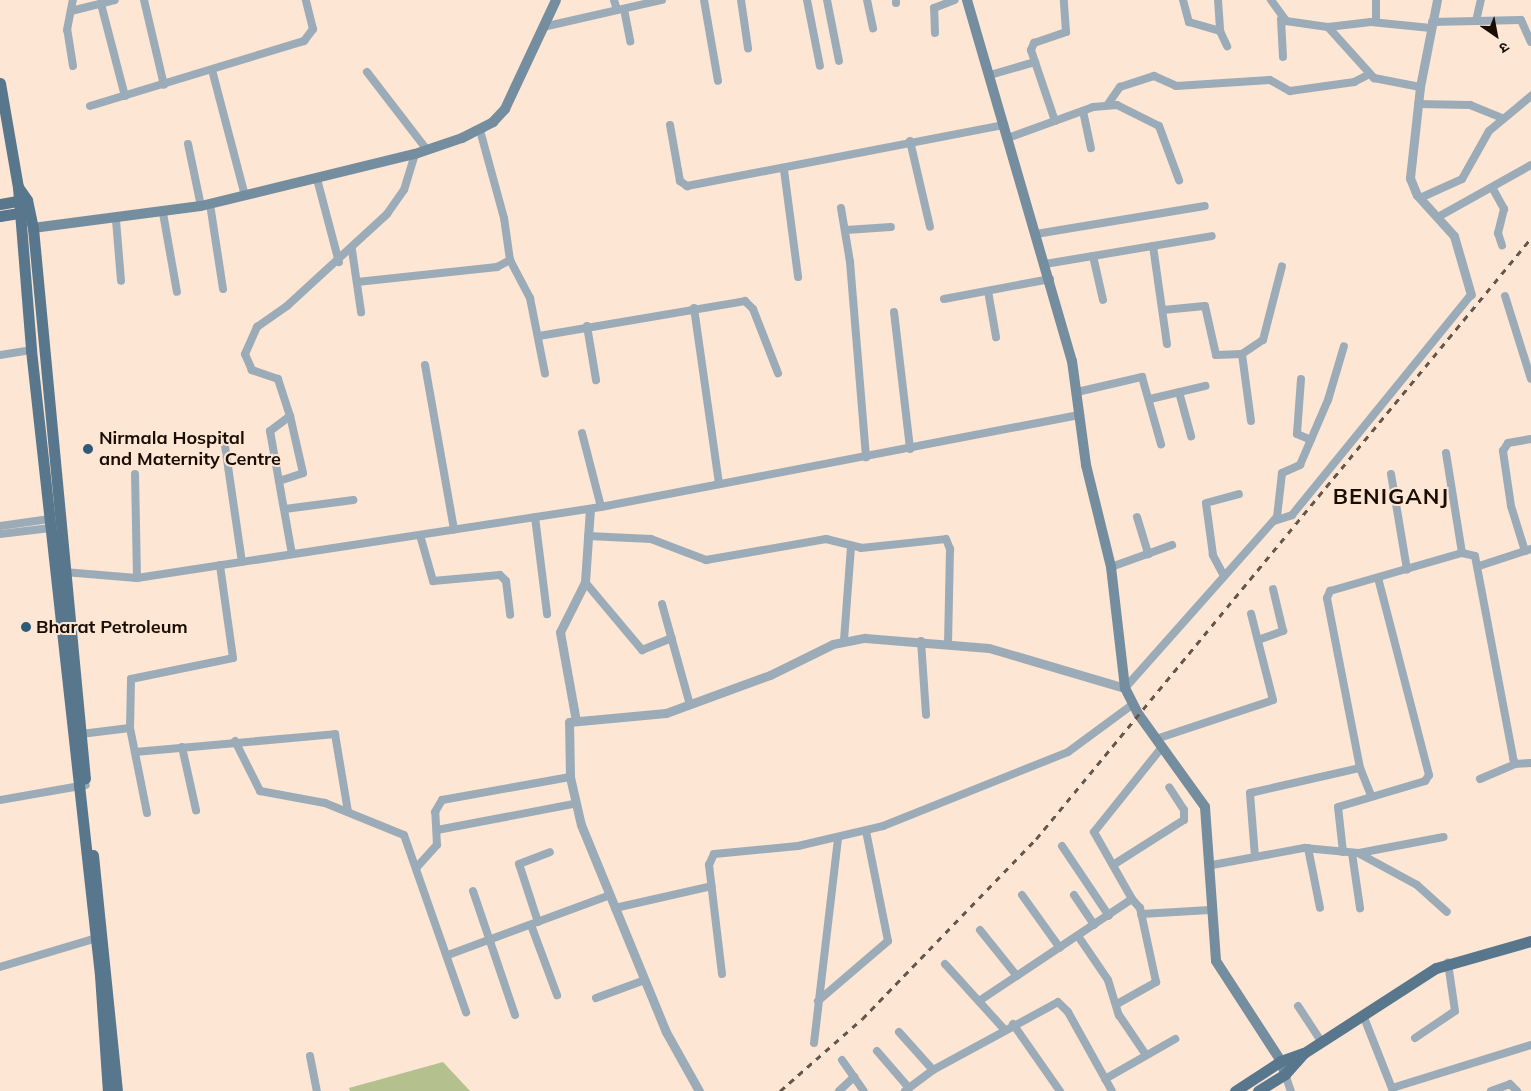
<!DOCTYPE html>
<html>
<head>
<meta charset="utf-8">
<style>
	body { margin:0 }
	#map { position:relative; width:1531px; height:1091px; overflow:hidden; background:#fde6d4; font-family:Mulish,"Noto Sans Devanagari",sans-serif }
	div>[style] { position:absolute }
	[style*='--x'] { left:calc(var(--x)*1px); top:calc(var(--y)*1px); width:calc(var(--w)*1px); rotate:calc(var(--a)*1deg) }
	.green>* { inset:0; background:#b4c18f }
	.minor>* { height:8px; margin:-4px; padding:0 4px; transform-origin:4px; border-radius:4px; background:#9bacb8 }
	.tertiary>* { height:9px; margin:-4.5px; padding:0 4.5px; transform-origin:4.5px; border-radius:4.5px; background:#9bacb8 }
	.secondary>* { height:10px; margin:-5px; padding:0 5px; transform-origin:5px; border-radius:5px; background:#748d9f }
	.primary>* { height:11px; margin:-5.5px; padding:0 5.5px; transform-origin:5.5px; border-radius:5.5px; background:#58778d }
	.rail>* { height:2.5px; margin-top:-1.25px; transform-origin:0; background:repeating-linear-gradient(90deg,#66564a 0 6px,transparent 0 12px) }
	.dots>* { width:14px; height:14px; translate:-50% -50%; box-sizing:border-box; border:2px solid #fde6d4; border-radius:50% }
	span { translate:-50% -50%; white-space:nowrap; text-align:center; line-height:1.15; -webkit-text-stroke:4px #fde6d4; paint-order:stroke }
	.poi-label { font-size:18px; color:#1a0d04; font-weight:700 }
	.left { translate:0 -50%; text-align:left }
	.district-label { font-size:22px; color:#1a0d04; font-weight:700; letter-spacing:1px }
	.north { position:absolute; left:1471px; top:10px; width:50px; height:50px; -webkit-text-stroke:4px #fde6d4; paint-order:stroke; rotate:147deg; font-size:14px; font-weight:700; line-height:20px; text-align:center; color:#1a0d04 }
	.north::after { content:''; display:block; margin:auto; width:18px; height:22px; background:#1a0d04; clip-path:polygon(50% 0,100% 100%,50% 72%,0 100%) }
</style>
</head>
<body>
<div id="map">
	<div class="green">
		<div style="clip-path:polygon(443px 1062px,470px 1091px,350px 1091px,349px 1088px)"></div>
	</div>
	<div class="minor">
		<div style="--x:144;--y:0;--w:87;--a:76.8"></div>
		<div style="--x:614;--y:0;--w:10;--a:73"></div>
		<div style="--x:704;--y:0;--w:82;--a:80.2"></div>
		<div style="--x:741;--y:0;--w:49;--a:81.7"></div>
		<div style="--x:807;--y:0;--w:67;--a:78.9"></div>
		<div style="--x:827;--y:0;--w:62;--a:78.9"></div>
		<div style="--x:867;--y:0;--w:29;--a:78"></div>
		<div style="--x:896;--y:0;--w:3;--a:90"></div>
		<div style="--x:1183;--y:0;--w:23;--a:75"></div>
		<div style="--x:1189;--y:22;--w:32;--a:16"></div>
		<div style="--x:1220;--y:31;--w:17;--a:65"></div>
		<div style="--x:1218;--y:0;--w:31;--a:86"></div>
		<div style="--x:1271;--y:0;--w:26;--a:54"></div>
		<div style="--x:1286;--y:21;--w:42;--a:8.1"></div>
		<div style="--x:1328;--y:27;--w:69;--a:48"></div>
		<div style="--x:1374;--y:78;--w:47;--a:11.1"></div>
		<div style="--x:101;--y:4;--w:95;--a:75.4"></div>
		<div style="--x:624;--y:9;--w:33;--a:79"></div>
		<div style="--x:71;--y:11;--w:45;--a:-14"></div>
		<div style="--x:1281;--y:19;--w:38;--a:87"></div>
		<div style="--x:1476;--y:21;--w:22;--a:-77"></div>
		<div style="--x:1376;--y:22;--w:22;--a:-90"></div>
		<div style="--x:1432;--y:22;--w:89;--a:-1.3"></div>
		<div style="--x:1521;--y:20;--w:24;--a:66"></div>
		<div style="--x:543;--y:27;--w:122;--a:-12.8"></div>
		<div style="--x:1328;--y:27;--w:43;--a:-6.6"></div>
		<div style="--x:1371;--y:22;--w:60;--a:5.7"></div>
		<div style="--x:935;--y:33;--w:25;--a:-92"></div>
		<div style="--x:934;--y:8;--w:22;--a:-21"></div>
		<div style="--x:73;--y:66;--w:36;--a:-99"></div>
		<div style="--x:67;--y:30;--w:31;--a:-79"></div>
		<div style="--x:212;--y:70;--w:130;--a:75.3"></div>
		<div style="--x:367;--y:72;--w:98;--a:52.4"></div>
		<div style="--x:990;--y:75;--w:47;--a:-16.1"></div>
		<div style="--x:1108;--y:104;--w:21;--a:-55"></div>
		<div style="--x:1120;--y:87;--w:36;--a:-18"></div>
		<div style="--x:1154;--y:76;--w:24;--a:24"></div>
		<div style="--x:1176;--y:86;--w:94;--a:-3.7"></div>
		<div style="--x:1270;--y:80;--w:23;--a:29"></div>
		<div style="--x:1290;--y:91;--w:65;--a:-8"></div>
		<div style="--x:1354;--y:82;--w:16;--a:-27"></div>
		<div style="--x:1418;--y:104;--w:52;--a:1.1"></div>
		<div style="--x:1470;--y:105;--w:35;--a:22"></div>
		<div style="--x:90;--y:106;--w:224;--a:-16.9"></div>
		<div style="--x:304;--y:41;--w:15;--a:-53"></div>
		<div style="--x:313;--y:29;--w:30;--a:-104"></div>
		<div style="--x:1083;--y:111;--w:38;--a:78"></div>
		<div style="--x:1055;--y:121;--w:75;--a:-108.7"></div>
		<div style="--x:1031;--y:50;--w:8;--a:-67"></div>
		<div style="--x:1034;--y:43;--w:34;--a:-19"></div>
		<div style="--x:1066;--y:32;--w:32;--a:-94"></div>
		<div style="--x:670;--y:125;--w:57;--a:79.9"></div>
		<div style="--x:680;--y:181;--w:9;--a:36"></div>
		<div style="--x:687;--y:186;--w:323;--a:-10.9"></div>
		<div style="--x:1008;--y:138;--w:90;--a:-20"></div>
		<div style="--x:1093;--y:107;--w:24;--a:-5"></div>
		<div style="--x:1117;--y:105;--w:47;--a:26.6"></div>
		<div style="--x:1159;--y:126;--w:58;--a:69.7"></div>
		<div style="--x:910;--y:141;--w:88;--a:76.9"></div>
		<div style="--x:188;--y:144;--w:63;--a:78.2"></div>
		<div style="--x:784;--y:170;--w:108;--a:82.5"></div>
		<div style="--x:317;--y:179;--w:86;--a:75.2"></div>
		<div style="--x:1493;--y:189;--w:23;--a:61"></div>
		<div style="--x:1504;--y:209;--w:25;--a:104"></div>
		<div style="--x:1498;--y:233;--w:13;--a:72"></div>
		<div style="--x:1420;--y:198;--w:46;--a:-24.3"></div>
		<div style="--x:1462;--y:179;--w:55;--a:-60.6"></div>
		<div style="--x:1489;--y:131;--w:55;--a:-39.8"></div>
		<div style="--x:210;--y:204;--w:86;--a:81.3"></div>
		<div style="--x:841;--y:208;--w:55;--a:80.5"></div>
		<div style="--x:850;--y:262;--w:196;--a:85.3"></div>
		<div style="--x:163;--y:213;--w:80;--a:80"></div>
		<div style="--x:1438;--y:217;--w:107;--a:-29.2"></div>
		<div style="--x:116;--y:220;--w:61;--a:85.3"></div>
		<div style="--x:846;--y:230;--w:45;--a:-3.8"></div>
		<div style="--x:1036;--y:234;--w:171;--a:-9.4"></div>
		<div style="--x:1153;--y:246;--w:99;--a:81.9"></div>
		<div style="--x:352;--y:250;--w:63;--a:81.7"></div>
		<div style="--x:1093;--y:256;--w:45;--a:77.2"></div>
		<div style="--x:510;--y:260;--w:43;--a:62.2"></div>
		<div style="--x:530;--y:298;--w:77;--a:78.8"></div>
		<div style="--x:1045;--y:264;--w:169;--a:-9.5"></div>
		<div style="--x:357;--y:282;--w:141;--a:-6.1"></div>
		<div style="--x:497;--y:267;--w:15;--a:-28"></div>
		<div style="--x:510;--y:260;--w:42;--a:-98.1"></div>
		<div style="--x:504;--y:218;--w:91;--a:-105.3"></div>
		<div style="--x:988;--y:291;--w:47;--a:80.1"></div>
		<div style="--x:1505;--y:296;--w:87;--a:72.6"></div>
		<div style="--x:944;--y:299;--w:108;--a:-10.7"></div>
		<div style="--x:694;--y:308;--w:178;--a:81.9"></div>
		<div style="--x:1163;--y:310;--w:42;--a:-5.4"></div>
		<div style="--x:1205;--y:306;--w:50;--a:77.3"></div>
		<div style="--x:1216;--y:355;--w:26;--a:-2"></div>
		<div style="--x:894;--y:312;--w:138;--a:83.3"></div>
		<div style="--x:587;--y:326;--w:55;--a:80.5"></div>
		<div style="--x:539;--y:336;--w:209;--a:-9.6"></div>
		<div style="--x:745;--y:301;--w:11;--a:45"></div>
		<div style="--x:753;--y:309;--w:69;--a:68.7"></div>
		<div style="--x:0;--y:355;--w:31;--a:-9"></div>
		<div style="--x:425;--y:365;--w:167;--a:80"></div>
		<div style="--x:1301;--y:379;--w:55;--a:94.2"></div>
		<div style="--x:1297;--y:434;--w:15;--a:23"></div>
		<div style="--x:1077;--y:392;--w:67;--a:-13"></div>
		<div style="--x:1142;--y:377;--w:70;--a:74.2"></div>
		<div style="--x:1179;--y:392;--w:46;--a:74.7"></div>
		<div style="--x:1150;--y:399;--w:57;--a:-13.3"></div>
		<div style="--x:290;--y:416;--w:25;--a:143"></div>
		<div style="--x:270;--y:431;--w:125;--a:79.9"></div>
		<div style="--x:1251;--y:421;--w:68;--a:-97.7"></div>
		<div style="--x:1242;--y:354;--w:25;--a:-34"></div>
		<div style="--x:1263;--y:340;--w:76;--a:-75.6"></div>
		<div style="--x:582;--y:433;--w:76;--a:75.6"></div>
		<div style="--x:224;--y:439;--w:124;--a:81.7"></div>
		<div style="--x:1446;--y:453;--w:101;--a:80.9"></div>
		<div style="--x:135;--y:474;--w:104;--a:88.9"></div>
		<div style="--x:1391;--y:474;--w:97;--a:80.5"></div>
		<div style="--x:279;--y:481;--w:25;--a:-18"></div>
		<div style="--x:303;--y:473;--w:58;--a:-102.8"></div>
		<div style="--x:290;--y:416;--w:39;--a:-108"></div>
		<div style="--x:278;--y:379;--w:28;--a:-161"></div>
		<div style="--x:252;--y:370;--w:17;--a:-114"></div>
		<div style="--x:245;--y:354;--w:30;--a:-66"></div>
		<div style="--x:257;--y:327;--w:37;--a:-35"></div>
		<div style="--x:287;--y:306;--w:136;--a:-42.6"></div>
		<div style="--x:387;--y:214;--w:29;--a:-55"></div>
		<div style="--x:404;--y:190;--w:38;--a:-73"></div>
		<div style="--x:285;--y:509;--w:69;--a:-7.5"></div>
		<div style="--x:535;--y:517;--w:98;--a:82.9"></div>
		<div style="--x:1137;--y:517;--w:39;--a:73"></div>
		<div style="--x:1274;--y:521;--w:19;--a:-18"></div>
		<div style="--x:1292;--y:515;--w:284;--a:-50.9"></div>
		<div style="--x:0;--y:526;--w:50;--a:-8"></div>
		<div style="--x:0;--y:534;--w:51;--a:-6.7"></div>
		<div style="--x:420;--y:535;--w:48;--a:74.2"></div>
		<div style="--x:433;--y:581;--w:67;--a:-5.1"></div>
		<div style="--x:500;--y:575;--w:8;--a:45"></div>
		<div style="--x:506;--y:581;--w:34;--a:83"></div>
		<div style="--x:588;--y:536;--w:63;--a:2.7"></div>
		<div style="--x:651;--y:539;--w:59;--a:20.9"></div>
		<div style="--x:706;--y:560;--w:122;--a:-9.9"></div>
		<div style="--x:826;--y:539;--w:36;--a:14"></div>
		<div style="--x:861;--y:548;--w:85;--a:-6"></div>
		<div style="--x:946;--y:539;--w:11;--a:68"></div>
		<div style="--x:950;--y:549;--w:95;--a:91.2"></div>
		<div style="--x:1525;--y:551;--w:47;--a:-107.3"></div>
		<div style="--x:1511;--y:506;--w:56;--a:-98.3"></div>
		<div style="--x:1503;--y:451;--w:9;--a:-58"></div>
		<div style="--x:1508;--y:443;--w:23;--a:-10"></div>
		<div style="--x:1479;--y:566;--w:55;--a:-18.1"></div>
		<div style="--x:1111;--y:567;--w:65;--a:-19.8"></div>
		<div style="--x:64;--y:572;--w:73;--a:4.7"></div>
		<div style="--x:137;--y:578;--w:469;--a:-8.7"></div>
		<div style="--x:601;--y:507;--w:488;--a:-10.9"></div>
		<div style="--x:1224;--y:576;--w:24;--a:-118"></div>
		<div style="--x:1213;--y:555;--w:52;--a:-97.7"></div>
		<div style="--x:1206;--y:503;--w:34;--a:-15"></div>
		<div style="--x:585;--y:582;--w:89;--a:50"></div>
		<div style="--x:642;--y:650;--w:32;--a:-22"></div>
		<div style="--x:662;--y:604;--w:105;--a:74.5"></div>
		<div style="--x:844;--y:640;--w:93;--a:-85.7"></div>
		<div style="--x:1258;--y:640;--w:27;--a:-20"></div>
		<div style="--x:1283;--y:631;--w:43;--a:-103.4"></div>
		<div style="--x:921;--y:641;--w:74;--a:86.1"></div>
		<div style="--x:1125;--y:688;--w:229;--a:-48.4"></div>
		<div style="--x:1277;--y:517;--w:44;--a:-83.5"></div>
		<div style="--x:1282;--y:473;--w:20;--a:-24"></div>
		<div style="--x:1300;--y:465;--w:71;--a:-66.7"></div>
		<div style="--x:1328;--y:400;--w:56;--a:-73.5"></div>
		<div style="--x:81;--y:734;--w:49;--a:-7"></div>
		<div style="--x:1156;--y:739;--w:123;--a:-18.4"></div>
		<div style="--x:1273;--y:700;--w:89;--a:-104.3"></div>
		<div style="--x:235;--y:741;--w:56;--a:63.4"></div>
		<div style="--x:260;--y:791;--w:66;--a:10.5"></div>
		<div style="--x:325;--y:803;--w:85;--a:22.1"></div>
		<div style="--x:404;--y:835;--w:188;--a:70.7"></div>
		<div style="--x:182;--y:747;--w:65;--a:77.5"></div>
		<div style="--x:135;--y:752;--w:201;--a:-5.1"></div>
		<div style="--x:335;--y:734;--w:79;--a:80.5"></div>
		<div style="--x:1360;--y:768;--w:29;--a:68"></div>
		<div style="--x:1480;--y:779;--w:38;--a:-23"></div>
		<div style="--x:0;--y:800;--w:87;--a:-9.9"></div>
		<div style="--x:147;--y:813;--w:87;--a:-101.3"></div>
		<div style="--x:130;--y:728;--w:49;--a:-88.8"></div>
		<div style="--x:131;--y:679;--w:104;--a:-11.6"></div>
		<div style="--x:233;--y:658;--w:94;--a:-98"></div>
		<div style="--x:437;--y:830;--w:138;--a:-10.8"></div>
		<div style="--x:1062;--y:846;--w:84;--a:56.1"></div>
		<div style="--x:1308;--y:848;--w:61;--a:78.7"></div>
		<div style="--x:1343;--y:852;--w:45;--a:-96.3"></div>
		<div style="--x:1338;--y:807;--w:91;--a:-16.6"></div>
		<div style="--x:1425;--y:781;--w:7;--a:-56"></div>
		<div style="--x:1429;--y:775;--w:203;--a:-104.5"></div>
		<div style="--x:1352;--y:853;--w:56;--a:81.7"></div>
		<div style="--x:1360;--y:854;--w:65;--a:28.5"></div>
		<div style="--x:1417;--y:885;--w:40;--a:42"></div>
		<div style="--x:1255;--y:857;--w:64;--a:-94.5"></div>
		<div style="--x:1250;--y:793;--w:113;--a:-12.8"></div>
		<div style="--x:1360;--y:768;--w:173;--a:-101"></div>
		<div style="--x:1327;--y:598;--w:8;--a:-67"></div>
		<div style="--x:1330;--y:591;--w:137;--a:-16.1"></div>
		<div style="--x:1462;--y:553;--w:13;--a:13"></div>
		<div style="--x:1475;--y:556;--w:206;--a:79.3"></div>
		<div style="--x:1513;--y:758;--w:6;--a:72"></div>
		<div style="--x:1515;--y:764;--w:16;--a:-4"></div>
		<div style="--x:1113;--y:865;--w:84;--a:-32.4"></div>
		<div style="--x:1184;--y:820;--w:10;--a:-90"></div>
		<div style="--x:1184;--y:810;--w:27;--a:-123"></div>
		<div style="--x:1212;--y:865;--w:94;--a:-10.5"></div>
		<div style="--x:1304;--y:848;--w:55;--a:5.2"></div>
		<div style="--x:1359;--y:853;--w:86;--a:-10.7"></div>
		<div style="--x:417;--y:867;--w:30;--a:-48"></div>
		<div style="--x:437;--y:845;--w:33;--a:-93"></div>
		<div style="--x:435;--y:812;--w:14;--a:-60"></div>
		<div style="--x:442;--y:800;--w:130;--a:-10.2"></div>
		<div style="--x:473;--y:891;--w:131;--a:71.3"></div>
		<div style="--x:1022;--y:895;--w:65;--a:54.4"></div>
		<div style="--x:1074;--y:895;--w:36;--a:56"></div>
		<div style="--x:615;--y:908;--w:99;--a:-12.8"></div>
		<div style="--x:1141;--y:914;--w:69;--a:-3.3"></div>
		<div style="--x:538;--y:922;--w:61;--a:-108.1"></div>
		<div style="--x:519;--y:864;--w:33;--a:-21"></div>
		<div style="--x:531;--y:925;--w:75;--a:69.6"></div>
		<div style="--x:980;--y:930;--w:59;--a:51.2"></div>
		<div style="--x:1078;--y:936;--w:53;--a:55.7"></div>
		<div style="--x:1108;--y:980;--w:37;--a:73"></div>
		<div style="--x:1119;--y:1015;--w:48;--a:56"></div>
		<div style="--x:448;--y:955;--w:173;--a:-20.3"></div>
		<div style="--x:945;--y:964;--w:88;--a:47.8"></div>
		<div style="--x:0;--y:967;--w:104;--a:-16.7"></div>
		<div style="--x:722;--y:974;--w:110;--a:-96.8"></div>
		<div style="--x:709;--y:865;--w:12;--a:-66"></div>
		<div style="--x:714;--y:854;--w:84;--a:-5.4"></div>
		<div style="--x:798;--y:846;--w:87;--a:-13.2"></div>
		<div style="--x:883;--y:826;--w:199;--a:-21.8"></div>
		<div style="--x:1068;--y:752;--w:81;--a:-36.4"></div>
		<div style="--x:596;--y:998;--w:52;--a:-20.2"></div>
		<div style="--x:818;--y:1001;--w:92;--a:-40.6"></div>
		<div style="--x:888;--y:941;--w:112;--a:-101.3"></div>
		<div style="--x:979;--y:1001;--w:184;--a:-33.7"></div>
		<div style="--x:1132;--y:899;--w:77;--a:-119.6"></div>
		<div style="--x:1094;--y:832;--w:109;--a:-51.3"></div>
		<div style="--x:1117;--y:1004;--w:45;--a:-29.4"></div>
		<div style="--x:1156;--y:982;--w:76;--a:-102.2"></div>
		<div style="--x:1140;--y:908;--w:12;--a:-132"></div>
		<div style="--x:1298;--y:1006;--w:42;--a:56.7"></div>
		<div style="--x:1363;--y:1015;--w:82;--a:68.5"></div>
		<div style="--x:1013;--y:1024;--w:82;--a:55"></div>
		<div style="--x:899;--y:1032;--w:51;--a:48.2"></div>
		<div style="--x:1415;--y:1038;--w:48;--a:-34"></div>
		<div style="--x:1455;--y:1011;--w:49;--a:-98.3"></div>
		<div style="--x:814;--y:1043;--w:205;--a:-83.3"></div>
		<div style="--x:877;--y:1051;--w:49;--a:49.1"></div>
		<div style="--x:310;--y:1056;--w:36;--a:79"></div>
		<div style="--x:842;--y:1060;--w:38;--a:55"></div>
		<div style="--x:1285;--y:1074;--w:18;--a:71"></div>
		<div style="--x:1105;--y:1079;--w:81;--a:-29.7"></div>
		<div style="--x:1392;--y:1088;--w:145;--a:-17.2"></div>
		<div style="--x:839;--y:1091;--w:21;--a:-43"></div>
		<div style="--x:905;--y:1091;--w:35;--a:-37"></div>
		<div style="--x:933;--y:1070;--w:142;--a:-28.5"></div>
		<div style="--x:1058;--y:1002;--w:14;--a:45"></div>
		<div style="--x:1068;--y:1012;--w:90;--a:60.9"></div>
		<div style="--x:1491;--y:1091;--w:20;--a:-20"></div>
		<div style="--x:1510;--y:1084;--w:10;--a:45"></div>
	</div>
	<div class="tertiary">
		<div style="--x:1437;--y:0;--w:89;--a:101.1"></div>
		<div style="--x:1420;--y:87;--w:92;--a:96.3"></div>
		<div style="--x:1410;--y:178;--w:18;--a:68"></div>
		<div style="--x:1417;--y:195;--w:55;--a:47.9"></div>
		<div style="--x:1454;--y:236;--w:61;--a:73.9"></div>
		<div style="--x:576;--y:721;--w:90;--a:-100.2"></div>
		<div style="--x:560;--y:632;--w:56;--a:-63.4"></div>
		<div style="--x:585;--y:582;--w:73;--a:-86.1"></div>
		<div style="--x:699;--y:1091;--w:68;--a:-119.2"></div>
		<div style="--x:666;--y:1032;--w:224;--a:-112.3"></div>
		<div style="--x:581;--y:825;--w:49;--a:-102.9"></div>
		<div style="--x:570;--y:777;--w:55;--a:-91"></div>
		<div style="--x:569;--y:722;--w:97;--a:-5.3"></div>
		<div style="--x:666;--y:713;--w:111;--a:-20.1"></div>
		<div style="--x:770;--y:675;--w:70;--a:-26.2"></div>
		<div style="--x:833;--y:644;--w:33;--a:-11"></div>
		<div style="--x:865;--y:638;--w:124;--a:4.6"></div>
		<div style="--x:989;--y:648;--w:142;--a:16.4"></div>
	</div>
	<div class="secondary">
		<div style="--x:967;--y:0;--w:376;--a:73.8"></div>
		<div style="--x:1072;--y:361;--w:105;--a:82.3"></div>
		<div style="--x:1086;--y:465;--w:105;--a:76.2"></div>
		<div style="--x:1111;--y:567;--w:122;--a:83.4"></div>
		<div style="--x:1125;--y:688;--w:30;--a:63"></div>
		<div style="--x:1139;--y:715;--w:113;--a:54.3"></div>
		<div style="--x:1205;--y:807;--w:154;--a:85.9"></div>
		<div style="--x:1216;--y:961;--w:119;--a:57"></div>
		<div style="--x:1281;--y:1061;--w:14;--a:73"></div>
		<div style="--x:33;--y:228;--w:169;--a:-7.5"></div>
		<div style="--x:201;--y:206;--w:220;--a:-13.7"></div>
		<div style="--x:415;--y:154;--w:50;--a:-18.8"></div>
		<div style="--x:462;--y:138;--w:35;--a:-27"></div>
		<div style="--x:493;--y:122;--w:18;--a:-47"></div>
		<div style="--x:505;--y:109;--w:120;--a:-64.9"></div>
	</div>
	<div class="primary">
		<div style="--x:0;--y:83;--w:106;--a:80.2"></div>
		<div style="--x:18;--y:187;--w:164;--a:85.4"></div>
		<div style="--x:31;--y:350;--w:629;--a:83.7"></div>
		<div style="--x:100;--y:975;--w:116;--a:86.1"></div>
		<div style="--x:18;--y:187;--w:16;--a:55"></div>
		<div style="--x:27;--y:200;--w:29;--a:78"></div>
		<div style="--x:33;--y:228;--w:553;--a:84.61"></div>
		<div style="--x:0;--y:204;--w:23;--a:-10"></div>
		<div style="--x:0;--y:216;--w:26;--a:-9"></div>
		<div style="--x:93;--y:855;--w:237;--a:84.2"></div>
		<div style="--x:1235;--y:1091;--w:55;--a:-33.1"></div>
		<div style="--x:1281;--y:1061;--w:23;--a:-20"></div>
		<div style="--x:1258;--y:1091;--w:32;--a:-32"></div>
		<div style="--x:1285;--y:1074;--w:28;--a:-48"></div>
		<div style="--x:1304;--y:1053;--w:157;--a:-32.8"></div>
		<div style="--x:1436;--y:968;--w:99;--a:-15.9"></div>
	</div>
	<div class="rail">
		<div style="--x:780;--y:1091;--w:109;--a:-41.3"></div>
		<div style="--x:862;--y:1019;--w:250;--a:-46"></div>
		<div style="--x:1036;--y:839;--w:779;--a:-50.52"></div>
	</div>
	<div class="dots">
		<div style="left:88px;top:449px;background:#2d5b7a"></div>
		<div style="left:26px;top:627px;background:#2d5b7a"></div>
	</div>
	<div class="poi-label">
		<span class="left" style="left:99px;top:449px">Nirmala Hospital<br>and Maternity Centre</span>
		<span class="left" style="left:36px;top:627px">Bharat Petroleum</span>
	</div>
	<div class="district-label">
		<span style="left:1391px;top:497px">BENIGANJ</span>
	</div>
	<div class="north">उ</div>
</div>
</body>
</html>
